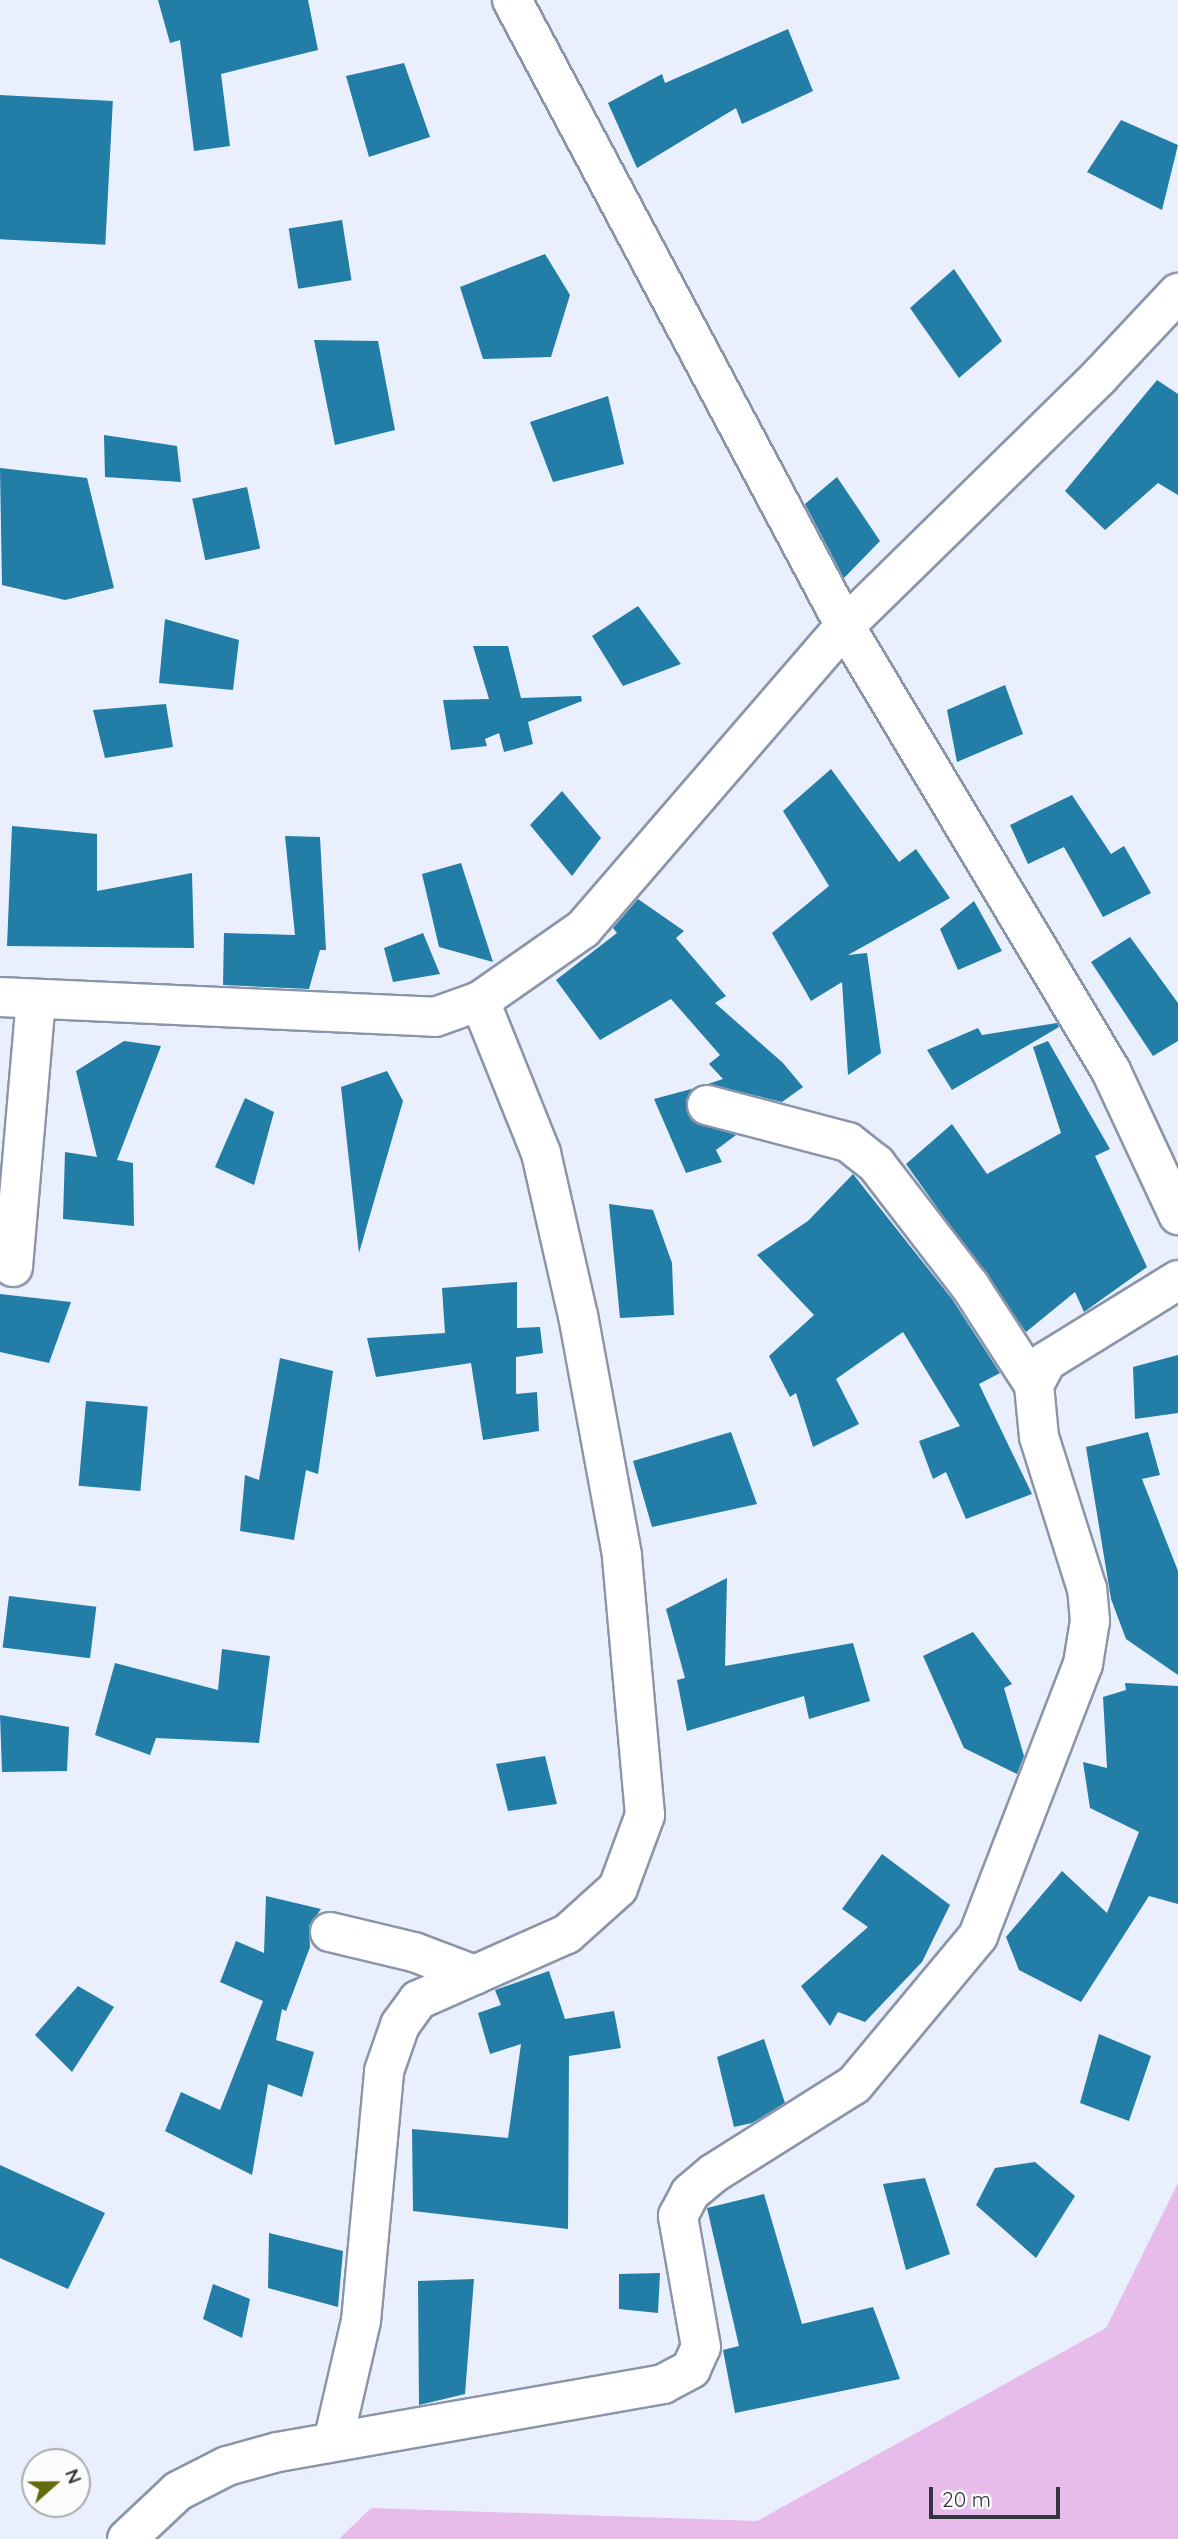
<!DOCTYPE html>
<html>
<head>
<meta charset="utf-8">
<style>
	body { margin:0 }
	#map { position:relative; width:1178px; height:2539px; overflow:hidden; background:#e9effd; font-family:Quicksand,sans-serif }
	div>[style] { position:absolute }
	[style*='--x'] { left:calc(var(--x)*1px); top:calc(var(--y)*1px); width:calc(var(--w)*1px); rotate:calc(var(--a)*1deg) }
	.green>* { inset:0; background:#e7bcea }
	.building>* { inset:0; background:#227da7; transform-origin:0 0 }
	.roads { filter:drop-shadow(2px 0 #8b95a9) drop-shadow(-2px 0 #8b95a9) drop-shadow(0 2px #8b95a9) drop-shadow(0 -2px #8b95a9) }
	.street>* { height:38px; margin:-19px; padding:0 19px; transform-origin:19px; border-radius:19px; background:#fff }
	span { translate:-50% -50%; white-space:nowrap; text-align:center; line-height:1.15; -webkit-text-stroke:7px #fcfcfc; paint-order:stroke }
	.north { position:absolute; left:21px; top:2448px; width:70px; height:70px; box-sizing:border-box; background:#fcfcfc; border:2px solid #abacb0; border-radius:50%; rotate:69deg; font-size:19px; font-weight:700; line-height:28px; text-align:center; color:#31353d }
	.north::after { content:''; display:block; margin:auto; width:24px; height:32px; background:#646b0e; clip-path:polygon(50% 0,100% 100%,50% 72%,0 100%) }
	.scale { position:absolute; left:929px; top:2487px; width:131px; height:32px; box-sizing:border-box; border:4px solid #31353d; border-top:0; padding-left:9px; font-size:21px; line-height:24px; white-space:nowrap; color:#31353d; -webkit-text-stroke:5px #fcfcfc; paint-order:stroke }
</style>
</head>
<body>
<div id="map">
	<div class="green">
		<div style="clip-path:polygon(1178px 2183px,1178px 2539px,339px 2539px,371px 2508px,757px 2521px,1106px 2328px)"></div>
	</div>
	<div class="building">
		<div style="clip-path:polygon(158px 0,308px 0,318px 50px,221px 74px,230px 146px,194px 151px,180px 40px,170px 43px)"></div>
		<div style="clip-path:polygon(788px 29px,813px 91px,742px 124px,736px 108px,637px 168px,608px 103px,662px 74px,665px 83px)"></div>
		<div style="clip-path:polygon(404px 63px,430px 137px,369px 157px,346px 76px)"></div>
		<div style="left:0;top:95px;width:113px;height:144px;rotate:3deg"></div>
		<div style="clip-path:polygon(1121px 120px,1178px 145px,1162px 210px,1087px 172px)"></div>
		<div style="left:342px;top:220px;width:61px;height:54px;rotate:81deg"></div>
		<div style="clip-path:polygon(545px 254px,570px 295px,551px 357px,483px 359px,460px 287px)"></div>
		<div style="clip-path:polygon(954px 269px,1002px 341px,959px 378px,910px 308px)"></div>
		<div style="clip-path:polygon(314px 340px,378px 341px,395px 430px,335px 445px)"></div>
		<div style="clip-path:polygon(1157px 380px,1178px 394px,1178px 495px,1158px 483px,1105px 530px,1065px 491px)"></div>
		<div style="clip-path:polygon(608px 396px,624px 464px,553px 482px,530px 422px)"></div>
		<div style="clip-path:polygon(104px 435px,177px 446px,181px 482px,105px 477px)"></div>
		<div style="clip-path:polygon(0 468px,87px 478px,114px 588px,65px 600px,2px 585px)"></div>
		<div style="clip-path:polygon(837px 477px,880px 541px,844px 578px,805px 504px)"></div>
		<div style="left:247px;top:487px;width:63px;height:56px;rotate:78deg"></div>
		<div style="clip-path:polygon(638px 606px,681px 664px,623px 686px,592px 636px)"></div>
		<div style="clip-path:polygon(165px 619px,239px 640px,233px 690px,159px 683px)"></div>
		<div style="clip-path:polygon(473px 646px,508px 646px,521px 698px,581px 696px,582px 701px,528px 722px,533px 744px,504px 752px,499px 733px,485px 739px,487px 746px,451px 750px,443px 700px,489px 699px)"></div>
		<div style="clip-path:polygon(1005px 685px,1023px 734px,957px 762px,947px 710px)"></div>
		<div style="clip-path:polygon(166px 704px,173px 747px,105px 758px,93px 710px)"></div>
		<div style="clip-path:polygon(831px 769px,899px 862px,916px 849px,950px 898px,848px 955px,867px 953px,881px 1053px,848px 1075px,842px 982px,811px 1001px,772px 933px,829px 886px,783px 811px)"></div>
		<div style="clip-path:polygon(562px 791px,601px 838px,572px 876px,530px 825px)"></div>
		<div style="clip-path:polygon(1072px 795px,1111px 854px,1124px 846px,1151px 893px,1103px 917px,1064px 847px,1028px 864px,1010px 825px)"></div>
		<div style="clip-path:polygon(12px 826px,97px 834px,97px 891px,192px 873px,194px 948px,7px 946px)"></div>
		<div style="clip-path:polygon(285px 836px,320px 837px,326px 950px,320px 950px,309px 989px,223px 985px,224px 933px,295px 935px)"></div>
		<div style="clip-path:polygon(461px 863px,493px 962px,439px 947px,422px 874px)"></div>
		<div style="clip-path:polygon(638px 899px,684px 931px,676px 938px,726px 996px,715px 1003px,783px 1063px,803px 1087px,782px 1102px,708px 1084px,723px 1079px,709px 1064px,720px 1055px,671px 999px,600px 1040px,556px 980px,617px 933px,613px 928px)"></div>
		<div style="clip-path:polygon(974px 901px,1002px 951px,958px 970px,940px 929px)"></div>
		<div style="clip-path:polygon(423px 933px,440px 974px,393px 982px,384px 948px)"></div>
		<div style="clip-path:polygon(1130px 937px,1178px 1003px,1178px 1041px,1153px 1056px,1091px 962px)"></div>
		<div style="clip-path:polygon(1057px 1023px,1059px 1027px,952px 1090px,927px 1050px,978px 1028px,982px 1035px)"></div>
		<div style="clip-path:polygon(124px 1041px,161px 1046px,117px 1160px,133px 1163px,134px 1226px,63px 1219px,65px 1152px,97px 1157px,76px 1071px)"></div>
		<div style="clip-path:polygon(1048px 1041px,1110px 1149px,1095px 1156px,1147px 1267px,1084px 1312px,1075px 1292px,1026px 1332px,906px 1164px,952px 1124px,987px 1174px,1061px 1133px,1033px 1047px)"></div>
		<div style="clip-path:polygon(387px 1071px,403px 1101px,359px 1253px,341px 1087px)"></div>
		<div style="clip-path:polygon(695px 1088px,686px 1100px,691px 1120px,736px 1135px,716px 1150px,722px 1162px,686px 1173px,654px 1099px)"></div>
		<div style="clip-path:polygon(245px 1098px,274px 1112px,254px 1185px,215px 1167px)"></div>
		<div style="clip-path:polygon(853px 1174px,952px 1299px,1000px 1373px,979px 1384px,1032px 1494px,966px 1519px,946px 1472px,933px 1479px,919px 1441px,960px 1426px,903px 1332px,836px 1379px,859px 1424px,813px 1447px,796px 1393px,790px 1397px,769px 1356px,814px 1315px,757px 1255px,808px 1221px)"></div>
		<div style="clip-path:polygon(609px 1204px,653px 1210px,672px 1263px,674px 1315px,620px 1318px)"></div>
		<div style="clip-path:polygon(517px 1282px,517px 1328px,540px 1327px,543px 1353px,516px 1357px,516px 1394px,537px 1392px,539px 1431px,483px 1440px,471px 1363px,376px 1377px,367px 1338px,445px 1333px,442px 1288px)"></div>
		<div style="clip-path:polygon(0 1294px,71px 1302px,49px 1363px,0 1352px)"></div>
		<div style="clip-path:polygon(1178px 1355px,1178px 1413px,1135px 1419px,1133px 1367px)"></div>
		<div style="clip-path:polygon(280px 1358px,333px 1371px,318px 1474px,306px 1470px,294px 1540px,240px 1531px,245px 1475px,259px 1480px)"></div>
		<div style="left:86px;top:1401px;width:62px;height:85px;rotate:5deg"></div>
		<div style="clip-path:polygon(731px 1432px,757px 1504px,652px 1527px,633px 1461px)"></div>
		<div style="clip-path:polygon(1148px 1432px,1160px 1475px,1142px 1479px,1178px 1571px,1178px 1675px,1126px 1639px,1111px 1599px,1086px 1447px)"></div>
		<div style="clip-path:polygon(727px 1578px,725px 1666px,853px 1643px,870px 1701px,809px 1719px,804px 1696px,687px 1731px,677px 1680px,685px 1678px,666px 1609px)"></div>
		<div style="left:9px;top:1596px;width:88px;height:52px;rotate:7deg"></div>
		<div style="clip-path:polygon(973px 1632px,1012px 1684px,1004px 1688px,1024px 1756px,1017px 1774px,964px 1748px,923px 1656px)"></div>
		<div style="clip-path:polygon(222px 1649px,270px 1656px,259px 1743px,156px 1738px,150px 1755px,95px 1735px,115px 1663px,218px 1690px)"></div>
		<div style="clip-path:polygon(1125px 1683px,1178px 1686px,1178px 1904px,1149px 1896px,1081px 2002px,1019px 1970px,1006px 1937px,1062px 1871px,1107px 1913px,1139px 1832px,1090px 1808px,1083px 1762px,1107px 1768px,1103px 1697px,1126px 1690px)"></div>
		<div style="clip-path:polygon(0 1715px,69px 1727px,67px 1771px,2px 1772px)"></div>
		<div style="clip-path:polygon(545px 1756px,557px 1804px,508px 1811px,496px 1764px)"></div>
		<div style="clip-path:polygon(882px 1854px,950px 1905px,922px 1962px,865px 2022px,838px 2012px,830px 2026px,801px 1986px,868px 1927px,842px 1909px)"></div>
		<div style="clip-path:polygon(266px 1896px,321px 1909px,309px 1926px,310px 1947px,286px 2011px,282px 2009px,276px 2040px,314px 2052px,302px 2097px,268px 2084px,252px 2175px,165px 2131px,181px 2092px,220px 2110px,263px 2001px,220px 1982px,236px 1941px,264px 1953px)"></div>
		<div style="clip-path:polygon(549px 1971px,565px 2019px,614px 2011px,621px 2048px,569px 2056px,568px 2229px,413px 2211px,412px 2129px,508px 2138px,521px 2044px,490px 2054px,478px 2013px,501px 2005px,495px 1990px)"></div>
		<div style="clip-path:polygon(78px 1986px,114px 2007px,72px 2072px,35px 2035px)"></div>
		<div style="clip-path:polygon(1099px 2034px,1151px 2056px,1129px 2121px,1080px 2103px)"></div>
		<div style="clip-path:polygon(764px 2039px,785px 2103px,752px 2123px,734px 2127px,717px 2057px)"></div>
		<div style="clip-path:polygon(1035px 2162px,1075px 2196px,1036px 2258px,976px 2205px,995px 2168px)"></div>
		<div style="clip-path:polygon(0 2165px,105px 2213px,68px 2289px,0 2258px)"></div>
		<div style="clip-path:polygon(925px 2178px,950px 2254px,906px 2270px,883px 2184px)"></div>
		<div style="clip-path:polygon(764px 2194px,802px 2324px,873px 2307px,900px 2379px,735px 2413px,723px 2350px,739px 2346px,707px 2208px)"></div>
		<div style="clip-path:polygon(269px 2233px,343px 2251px,338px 2307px,268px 2288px)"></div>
		<div style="clip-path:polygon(660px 2273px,658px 2313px,619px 2309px,619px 2274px)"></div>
		<div style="clip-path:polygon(474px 2279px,465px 2394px,419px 2405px,418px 2281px)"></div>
		<div style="clip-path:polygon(213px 2284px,250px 2299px,242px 2338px,203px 2319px)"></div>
	</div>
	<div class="roads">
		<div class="street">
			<div style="--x:512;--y:0;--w:709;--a:61.99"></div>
			<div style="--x:845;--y:626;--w:518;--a:59.13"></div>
			<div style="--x:1111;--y:1071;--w:159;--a:65"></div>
			<div style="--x:0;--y:997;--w:435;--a:2.6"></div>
			<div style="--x:435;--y:1017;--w:48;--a:-19.6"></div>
			<div style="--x:480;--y:1001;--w:126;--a:-35"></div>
			<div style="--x:583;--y:929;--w:401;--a:-49.2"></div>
			<div style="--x:845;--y:626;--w:357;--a:-44.4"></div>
			<div style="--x:1100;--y:376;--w:114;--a:-46.8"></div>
			<div style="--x:707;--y:1105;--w:146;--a:14.7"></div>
			<div style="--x:848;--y:1142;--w:36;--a:38"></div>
			<div style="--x:876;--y:1164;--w:154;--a:52.4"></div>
			<div style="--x:970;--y:1286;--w:118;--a:57.1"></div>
			<div style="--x:13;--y:1267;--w:269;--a:-85.1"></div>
			<div style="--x:330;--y:1932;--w:86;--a:13.4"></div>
			<div style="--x:414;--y:1952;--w:65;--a:20.7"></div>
			<div style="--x:333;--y:2442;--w:124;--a:-77"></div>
			<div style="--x:361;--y:2321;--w:251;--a:-84.7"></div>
			<div style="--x:384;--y:2071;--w:49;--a:-70.8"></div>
			<div style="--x:400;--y:2025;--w:31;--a:-54"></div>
			<div style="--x:418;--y:2000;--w:163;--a:-23.9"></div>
			<div style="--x:567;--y:1934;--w:69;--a:-42"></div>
			<div style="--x:618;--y:1888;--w:78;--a:-69.7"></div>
			<div style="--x:645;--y:1815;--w:261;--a:-95.1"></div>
			<div style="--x:622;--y:1555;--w:243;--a:-100.4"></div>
			<div style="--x:578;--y:1316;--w:167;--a:-102.8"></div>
			<div style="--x:541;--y:1153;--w:164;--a:-111.9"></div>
			<div style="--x:127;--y:2539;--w:70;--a:-43.3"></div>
			<div style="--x:178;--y:2491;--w:55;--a:-27"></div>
			<div style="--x:227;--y:2466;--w:53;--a:-15.4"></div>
			<div style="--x:278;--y:2452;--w:391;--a:-10"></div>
			<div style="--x:663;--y:2384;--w:32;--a:-28"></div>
			<div style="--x:691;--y:2369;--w:24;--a:-66"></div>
			<div style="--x:701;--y:2347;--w:133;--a:-100"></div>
			<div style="--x:678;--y:2216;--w:26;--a:-62"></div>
			<div style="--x:690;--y:2193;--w:31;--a:-40"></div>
			<div style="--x:714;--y:2173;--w:165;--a:-32.2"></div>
			<div style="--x:854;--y:2085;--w:194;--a:-50.2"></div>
			<div style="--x:978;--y:1936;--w:292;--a:-68.9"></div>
			<div style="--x:1083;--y:1664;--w:44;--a:-80.8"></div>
			<div style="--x:1090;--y:1621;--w:32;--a:-95"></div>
			<div style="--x:1087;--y:1589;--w:159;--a:-107.5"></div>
			<div style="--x:1039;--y:1437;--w:52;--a:-95.5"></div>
			<div style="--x:1034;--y:1385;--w:27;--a:-62"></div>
			<div style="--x:1047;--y:1361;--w:154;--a:-31.7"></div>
		</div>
	</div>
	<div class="north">N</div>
	<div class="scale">20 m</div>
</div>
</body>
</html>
